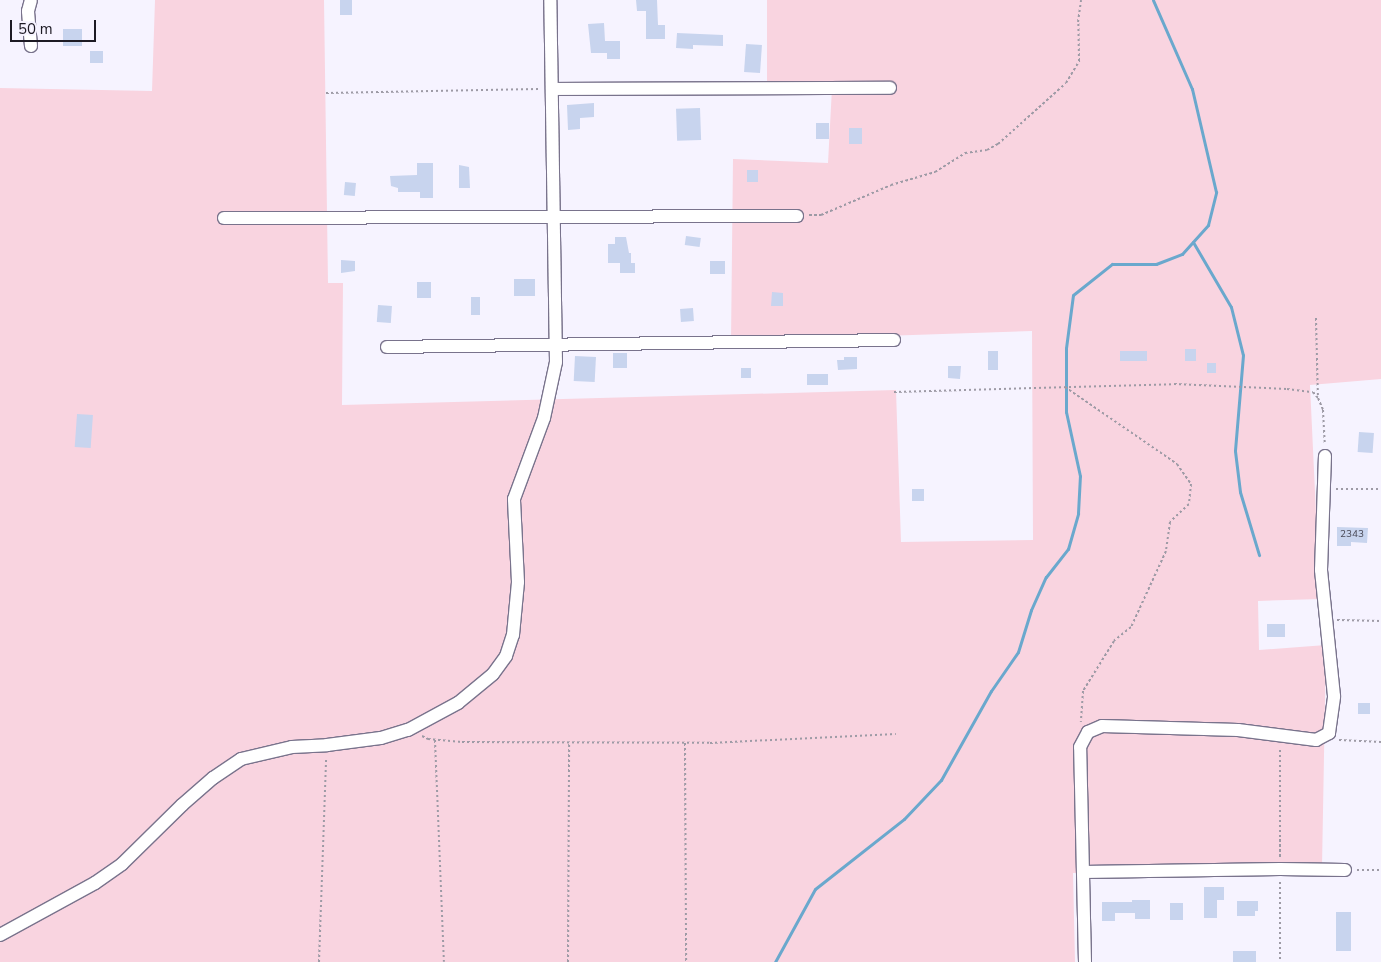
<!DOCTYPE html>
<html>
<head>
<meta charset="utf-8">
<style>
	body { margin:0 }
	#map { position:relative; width:1381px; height:962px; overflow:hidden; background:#f6f3ff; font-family:"Nunito Sans",sans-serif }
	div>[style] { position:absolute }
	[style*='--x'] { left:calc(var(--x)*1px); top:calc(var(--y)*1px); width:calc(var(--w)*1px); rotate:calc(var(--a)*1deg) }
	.green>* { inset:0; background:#f9d4e0 }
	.stream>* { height:3px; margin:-1.5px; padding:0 1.5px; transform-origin:1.5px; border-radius:1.5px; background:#6aa8cd }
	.building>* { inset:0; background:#c8d4ee; transform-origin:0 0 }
	.path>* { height:2px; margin-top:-1px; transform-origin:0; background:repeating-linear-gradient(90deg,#9d9aa5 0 2.5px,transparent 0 5px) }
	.roads { filter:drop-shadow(1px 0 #79738c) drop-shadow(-1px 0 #79738c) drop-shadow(0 1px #79738c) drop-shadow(0 -1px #79738c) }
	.street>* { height:12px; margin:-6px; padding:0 6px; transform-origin:6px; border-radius:6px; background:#fff }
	span { translate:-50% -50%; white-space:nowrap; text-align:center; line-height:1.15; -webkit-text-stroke:5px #f6f3ff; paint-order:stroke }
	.number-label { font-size:10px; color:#484856 }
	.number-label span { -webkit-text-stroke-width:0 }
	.scale { position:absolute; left:10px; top:20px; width:86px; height:22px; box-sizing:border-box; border:2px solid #1d1a24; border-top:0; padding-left:6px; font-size:15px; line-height:18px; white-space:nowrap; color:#1d1a24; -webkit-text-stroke:4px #f6f3ff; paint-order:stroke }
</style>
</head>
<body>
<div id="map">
	<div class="green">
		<div style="clip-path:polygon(155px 0,324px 0,328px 283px,343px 283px,342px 405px,896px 390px,901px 542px,1033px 540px,1032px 331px,731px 341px,733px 159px,828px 163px,832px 88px,767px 83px,767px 0,1381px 0,1381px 379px,1310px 385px,1320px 599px,1258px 601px,1259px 650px,1326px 645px,1322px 867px,1073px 873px,1075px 962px,0 962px,0 88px,152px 91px)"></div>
	</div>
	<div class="stream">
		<div style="--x:1193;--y:242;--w:75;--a:59.7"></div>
		<div style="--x:1231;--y:307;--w:49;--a:76"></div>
		<div style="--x:1243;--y:355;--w:96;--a:94.8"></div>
		<div style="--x:1235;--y:451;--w:41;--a:83"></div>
		<div style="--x:1240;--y:492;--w:66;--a:73.2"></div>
		<div style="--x:775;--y:962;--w:83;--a:-61.3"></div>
		<div style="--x:815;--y:889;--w:113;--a:-38.2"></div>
		<div style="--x:904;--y:819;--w:54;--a:-46.5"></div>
		<div style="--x:941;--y:780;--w:102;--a:-60.7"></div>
		<div style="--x:991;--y:691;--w:47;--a:-55.3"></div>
		<div style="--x:1018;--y:652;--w:44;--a:-72.8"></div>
		<div style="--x:1031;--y:610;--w:36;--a:-66"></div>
		<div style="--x:1046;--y:577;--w:36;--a:-52"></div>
		<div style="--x:1068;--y:549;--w:37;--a:-74"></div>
		<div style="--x:1078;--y:513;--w:37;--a:-87"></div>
		<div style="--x:1080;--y:476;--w:66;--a:-102.3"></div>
		<div style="--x:1066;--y:412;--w:64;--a:-90"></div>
		<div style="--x:1066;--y:348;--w:53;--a:-82.5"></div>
		<div style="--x:1073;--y:295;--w:50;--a:-38.5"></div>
		<div style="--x:1112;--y:264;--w:44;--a:0"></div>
		<div style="--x:1156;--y:264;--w:28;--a:-21"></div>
		<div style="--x:1182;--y:254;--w:39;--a:-48"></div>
		<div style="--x:1208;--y:225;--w:34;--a:-76"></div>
		<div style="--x:1216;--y:192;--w:106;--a:-103.1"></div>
		<div style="--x:1192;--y:89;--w:97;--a:-113.7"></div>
	</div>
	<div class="building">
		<div style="left:340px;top:0;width:12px;height:15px"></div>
		<div style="clip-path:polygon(636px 0,657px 0,658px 25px,665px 25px,665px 39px,646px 39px,646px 11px,637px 11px)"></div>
		<div style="clip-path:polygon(604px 23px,605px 41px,620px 41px,620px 59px,607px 59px,607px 53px,591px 53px,588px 24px)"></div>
		<div style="left:63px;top:29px;width:19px;height:17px"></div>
		<div style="clip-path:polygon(677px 33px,723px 35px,723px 46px,693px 45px,693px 49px,676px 48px)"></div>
		<div style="left:746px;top:44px;width:16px;height:28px;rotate:4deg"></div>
		<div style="left:90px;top:51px;width:13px;height:12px"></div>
		<div style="clip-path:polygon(594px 103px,594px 117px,580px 118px,580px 129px,568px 130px,567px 105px)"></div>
		<div style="left:700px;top:108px;width:32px;height:24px;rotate:88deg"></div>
		<div style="left:816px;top:123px;width:13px;height:16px"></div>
		<div style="left:862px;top:128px;width:16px;height:13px;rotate:90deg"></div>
		<div style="clip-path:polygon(417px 163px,433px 163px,433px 198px,420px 198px,420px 192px,398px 192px,398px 188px,391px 186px,390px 176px,417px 175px)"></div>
		<div style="clip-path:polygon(459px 165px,469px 167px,470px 188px,459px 188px)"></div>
		<div style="left:747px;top:170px;width:11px;height:12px"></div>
		<div style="left:345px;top:182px;width:11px;height:13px;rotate:5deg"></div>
		<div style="left:686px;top:236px;width:15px;height:9px;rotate:8deg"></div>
		<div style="clip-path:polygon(615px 237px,626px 237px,629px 253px,631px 253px,631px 263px,635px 263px,635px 273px,620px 273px,620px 263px,608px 263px,608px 244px,615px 244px)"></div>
		<div style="clip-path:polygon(341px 260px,355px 261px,355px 271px,341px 273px)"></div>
		<div style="left:710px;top:261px;width:15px;height:13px"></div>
		<div style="left:514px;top:279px;width:21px;height:17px"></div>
		<div style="left:417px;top:282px;width:14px;height:16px"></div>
		<div style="clip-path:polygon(772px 292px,783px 293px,783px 306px,771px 306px)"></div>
		<div style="left:471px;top:297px;width:9px;height:18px"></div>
		<div style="left:378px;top:305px;width:14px;height:17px;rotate:4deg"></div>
		<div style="left:693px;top:308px;width:13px;height:13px;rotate:86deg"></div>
		<div style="left:1185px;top:349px;width:11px;height:12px"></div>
		<div style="left:988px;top:351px;width:10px;height:19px"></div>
		<div style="left:1120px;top:351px;width:27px;height:10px"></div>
		<div style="left:613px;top:353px;width:14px;height:15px"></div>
		<div style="left:575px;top:356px;width:21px;height:25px;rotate:3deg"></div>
		<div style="clip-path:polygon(844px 357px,857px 357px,857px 369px,838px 370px,837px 360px,844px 360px)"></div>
		<div style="left:1207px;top:363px;width:9px;height:10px"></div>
		<div style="clip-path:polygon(948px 366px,961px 366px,960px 379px,948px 378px)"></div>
		<div style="left:751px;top:368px;width:10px;height:10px;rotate:90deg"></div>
		<div style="left:828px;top:374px;width:11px;height:21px;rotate:90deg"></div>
		<div style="left:77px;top:414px;width:16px;height:33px;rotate:4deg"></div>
		<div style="left:1359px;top:432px;width:15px;height:20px;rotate:4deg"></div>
		<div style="left:912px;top:489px;width:12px;height:12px"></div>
		<div style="clip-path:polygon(1337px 527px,1368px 528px,1367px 543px,1351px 542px,1351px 546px,1337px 546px)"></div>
		<div style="left:1267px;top:624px;width:18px;height:13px"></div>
		<div style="left:1358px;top:703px;width:12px;height:11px"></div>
		<div style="clip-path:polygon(1204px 887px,1224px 887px,1224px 900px,1217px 900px,1217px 918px,1204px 918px)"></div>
		<div style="clip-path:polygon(1132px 900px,1150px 900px,1150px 919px,1135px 919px,1135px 913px,1115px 913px,1115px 921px,1102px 921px,1102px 902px,1132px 902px)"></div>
		<div style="clip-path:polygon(1237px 901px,1258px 901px,1258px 911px,1255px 911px,1255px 916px,1237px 916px)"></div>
		<div style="left:1170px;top:903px;width:13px;height:17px"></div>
		<div style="left:1336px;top:912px;width:15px;height:39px"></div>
		<div style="left:1233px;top:951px;width:23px;height:11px"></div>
	</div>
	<div class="path">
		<div style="--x:326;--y:93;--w:213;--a:-1.1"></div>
		<div style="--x:809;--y:215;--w:12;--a:0"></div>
		<div style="--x:821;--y:215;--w:76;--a:-23.2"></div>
		<div style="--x:891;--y:185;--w:46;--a:-16.5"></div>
		<div style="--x:935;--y:172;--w:36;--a:-32"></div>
		<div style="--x:965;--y:153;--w:22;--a:-8"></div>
		<div style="--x:987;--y:150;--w:13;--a:-29"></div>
		<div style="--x:998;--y:144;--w:91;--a:-41.9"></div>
		<div style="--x:1066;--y:83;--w:26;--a:-59"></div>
		<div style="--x:1079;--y:61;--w:39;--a:-91"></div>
		<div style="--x:1078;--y:22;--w:22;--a:-82"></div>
		<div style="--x:1316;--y:318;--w:80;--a:88.6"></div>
		<div style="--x:1065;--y:387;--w:136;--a:34.5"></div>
		<div style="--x:1177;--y:464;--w:24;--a:55"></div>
		<div style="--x:1191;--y:484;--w:20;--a:96"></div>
		<div style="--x:1189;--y:504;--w:26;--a:137"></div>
		<div style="--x:1170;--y:522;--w:29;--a:98"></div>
		<div style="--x:1166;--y:551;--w:84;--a:114.7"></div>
		<div style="--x:1131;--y:627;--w:22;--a:141"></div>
		<div style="--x:1114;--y:641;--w:59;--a:121.8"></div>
		<div style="--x:1083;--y:691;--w:31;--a:94"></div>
		<div style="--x:894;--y:392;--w:280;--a:-1.6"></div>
		<div style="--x:1174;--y:384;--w:113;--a:2.5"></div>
		<div style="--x:1287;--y:389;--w:26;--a:7"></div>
		<div style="--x:1313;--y:392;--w:8;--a:50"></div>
		<div style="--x:1318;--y:398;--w:13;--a:67"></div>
		<div style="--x:1323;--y:410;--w:34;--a:87"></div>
		<div style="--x:1336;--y:489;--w:45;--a:0"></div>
		<div style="--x:1337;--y:620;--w:44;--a:1.3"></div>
		<div style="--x:422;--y:736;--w:7;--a:27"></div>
		<div style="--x:428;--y:739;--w:34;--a:5"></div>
		<div style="--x:462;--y:742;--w:248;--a:0.2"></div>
		<div style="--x:710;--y:743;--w:186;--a:-2.8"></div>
		<div style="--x:435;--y:740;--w:222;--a:87.7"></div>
		<div style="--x:1339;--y:740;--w:42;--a:2.7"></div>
		<div style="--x:685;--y:743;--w:219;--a:89.7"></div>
		<div style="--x:1280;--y:857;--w:110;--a:-90"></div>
		<div style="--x:1357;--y:870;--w:24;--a:0"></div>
		<div style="--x:1280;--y:882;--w:80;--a:90"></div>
		<div style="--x:319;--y:962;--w:205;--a:-88"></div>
		<div style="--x:568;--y:962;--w:219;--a:-89.7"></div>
	</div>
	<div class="roads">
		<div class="street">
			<div style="--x:31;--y:46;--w:35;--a:-95"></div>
			<div style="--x:28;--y:11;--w:11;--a:-75"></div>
			<div style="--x:552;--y:89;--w:338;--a:-0.2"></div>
			<div style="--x:224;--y:218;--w:573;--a:-0.2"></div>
			<div style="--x:387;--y:347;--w:507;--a:-0.79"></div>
			<div style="--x:1083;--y:872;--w:197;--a:-0.9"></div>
			<div style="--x:1280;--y:869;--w:65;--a:0.9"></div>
			<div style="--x:0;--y:935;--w:108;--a:-28.7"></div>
			<div style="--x:95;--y:883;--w:33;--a:-35"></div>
			<div style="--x:122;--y:864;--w:84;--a:-44.5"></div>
			<div style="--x:182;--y:805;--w:41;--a:-41.1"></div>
			<div style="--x:213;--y:778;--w:34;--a:-34"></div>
			<div style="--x:241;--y:759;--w:52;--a:-13.2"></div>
			<div style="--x:292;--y:747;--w:35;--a:-3"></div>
			<div style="--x:327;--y:745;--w:54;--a:-7.4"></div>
			<div style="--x:381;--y:738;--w:28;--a:-17"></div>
			<div style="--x:408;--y:730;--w:57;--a:-28.4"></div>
			<div style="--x:458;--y:703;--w:45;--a:-39.6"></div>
			<div style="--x:493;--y:674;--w:22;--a:-54"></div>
			<div style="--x:506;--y:656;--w:22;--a:-72"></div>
			<div style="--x:513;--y:635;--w:53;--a:-84.6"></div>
			<div style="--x:518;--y:582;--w:83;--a:-92.8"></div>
			<div style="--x:514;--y:499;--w:86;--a:-69.7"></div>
			<div style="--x:544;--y:418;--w:57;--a:-77.9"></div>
			<div style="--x:556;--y:362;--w:362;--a:-90.9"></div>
			<div style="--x:1085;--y:962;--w:215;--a:-91.3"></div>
			<div style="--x:1080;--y:747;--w:17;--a:-62"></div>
			<div style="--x:1088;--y:732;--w:15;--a:-23"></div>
			<div style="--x:1102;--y:726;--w:136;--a:1.7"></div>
			<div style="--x:1238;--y:730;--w:79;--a:7.3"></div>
			<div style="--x:1316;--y:740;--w:15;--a:-28"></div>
			<div style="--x:1329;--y:733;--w:37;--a:-82"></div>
			<div style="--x:1334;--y:696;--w:127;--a:-95.9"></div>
			<div style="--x:1321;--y:570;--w:114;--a:-88"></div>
		</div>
	</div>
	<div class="number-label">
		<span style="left:1352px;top:535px">2343</span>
	</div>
	<div class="scale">50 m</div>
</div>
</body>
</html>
